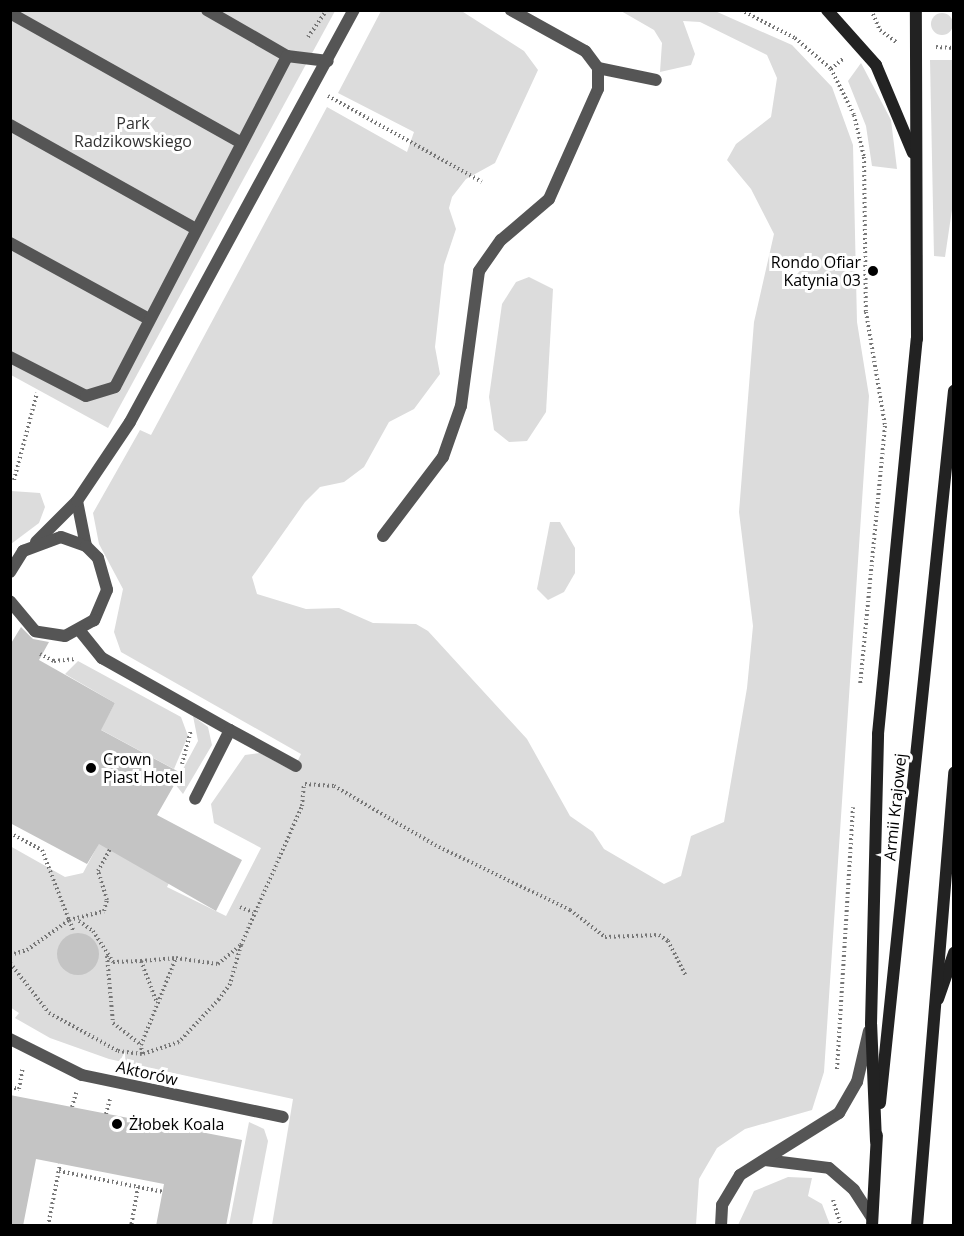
<!DOCTYPE html>
<html>
<head>
<meta charset="utf-8">
<style>
	body { margin:0 }
	#map { position:relative; width:964px; height:1236px; overflow:hidden; background:#fff; font-family:"Open Sans",sans-serif }
	div>[style] { position:absolute }
	[style*='--x'] { left:calc(var(--x)*1px); top:calc(var(--y)*1px); width:calc(var(--w)*1px); rotate:calc(var(--a)*1deg) }
	.green>* { inset:0; background:#dcdcdc }
	.round { border-radius:50% }
	.building>* { inset:0; background:#c4c4c4 }
	.path>* { height:4px; margin-top:-2px; transform-origin:0; background:repeating-linear-gradient(90deg,#777 0 1.5px,transparent 0 4.5px) }
	.lane>* { height:12px; margin:-6px; padding:0 6px; transform-origin:6px; border-radius:6px; background:#555 }
	.street>* { height:12px; margin:-6px; padding:0 6px; transform-origin:6px; border-radius:6px; background:#555 }
	.secondary>* { height:12px; margin:-6px; padding:0 6px; transform-origin:6px; border-radius:6px; background:#222 }
	.dots>* { width:16px; height:16px; translate:-50% -50%; box-sizing:border-box; border:3px solid #fff; border-radius:50% }
	span { translate:-50% -50%; white-space:nowrap; text-align:center; line-height:1.15; -webkit-text-stroke:6px #fff; paint-order:stroke }
	.park-label { font-size:16px; color:#333 }
	.poi-label { font-size:16px; color:#000 }
	.right { translate:-100% -50%; text-align:right }
	.left { translate:0 -50%; text-align:left }
	.street-label { font-size:16px; color:#000 }
	.frame { position:absolute; inset:0; border:12px solid #000; pointer-events:none }
</style>
</head>
<body>
<div id="map">
	<div class="green">
		<div style="clip-path:polygon(460px 10px,524px 51px,538px 70px,495px 163px,466px 179px,452px 197px,449px 208px,456px 229px,444px 265px,435px 347px,440px 374px,414px 409px,389px 422px,364px 467px,344px 482px,320px 487px,305px 502px,252px 577px,257px 594px,306px 609px,339px 608px,373px 623px,416px 624px,428px 631px,527px 739px,570px 816px,593px 832px,604px 849px,664px 884px,681px 876px,691px 836px,724px 822px,747px 688px,753px 626px,739px 512px,754px 322px,774px 234px,751px 189px,727px 160px,736px 144px,771px 117px,777px 78px,767px 55px,700px 22px,683px 21px,695px 54px,691px 65px,660px 72px,662px 43px,654px 30px,621px 11px,715px 11px,792px 45px,832px 87px,853px 145px,857px 322px,869px 396px,824px 1072px,812px 1110px,745px 1129px,717px 1148px,699px 1179px,696px 1225px,272px 1225px,293px 1099px,109px 1059px,50px 1038px,15px 1018px,19px 1013px,10px 1007px,10px 846px,65px 877px,83px 873px,99px 843px,170px 881px,167px 887px,226px 916px,261px 848px,214px 823px,211px 804px,245px 755px,260px 753px,293px 771px,301px 754px,121px 652px,114px 632px,123px 589px,99px 544px,93px 513px,140px 430px,151px 435px,327px 107px,407px 152px,414px 132px,338px 93px,381px 11px)"></div>
		<div style="clip-path:polygon(10px 11px,335px 11px,108px 428px,11px 375px)"></div>
		<div class="round" style="left:931px;top:13px;width:22px;height:22px"></div>
		<div style="clip-path:polygon(930px 60px,953px 60px,954px 196px,945px 257px,934px 256px)"></div>
		<div style="clip-path:polygon(861px 63px,891px 120px,897px 169px,872px 166px,866px 126px,848px 81px)"></div>
		<div style="clip-path:polygon(529px 277px,553px 289px,546px 412px,527px 441px,509px 442px,494px 430px,489px 397px,502px 304px,516px 282px)"></div>
		<div style="clip-path:polygon(11px 491px,40px 493px,45px 507px,39px 523px,11px 544px)"></div>
		<div style="clip-path:polygon(550px 522px,560px 522px,575px 548px,575px 573px,564px 592px,548px 600px,537px 589px)"></div>
		<div style="clip-path:polygon(78px 661px,181px 717px,188px 736px,174px 769px,94px 726px,105px 721px,115px 703px,65px 674px)"></div>
		<div style="clip-path:polygon(193px 716px,208px 727px,212px 745px,183px 794px,175px 784px,198px 741px)"></div>
		<div style="clip-path:polygon(249px 1122px,264px 1129px,268px 1141px,252px 1225px,229px 1225px)"></div>
		<div style="clip-path:polygon(788px 1177px,812px 1178px,808px 1196px,822px 1204px,830px 1225px,738px 1225px,754px 1191px)"></div>
	</div>
	<div class="building">
		<div style="clip-path:polygon(21px 627px,33px 639px,49px 642px,39px 660px,115px 703px,101px 730px,181px 773px,157px 815px,242px 860px,216px 911px,99px 844px,87px 864px,10px 823px,10px 645px)"></div>
		<div class="round" style="left:57px;top:933px;width:42px;height:42px"></div>
		<div style="clip-path:polygon(10px 1095px,242px 1140px,226px 1226px,156px 1226px,164px 1184px,36px 1159px,23px 1226px,10px 1226px)"></div>
	</div>
	<div class="path">
		<div style="--x:741;--y:10;--w:61;--a:27.4"></div>
		<div style="--x:795;--y:38;--w:48;--a:40.7"></div>
		<div style="--x:831;--y:69;--w:51;--a:63.4"></div>
		<div style="--x:854;--y:115;--w:43;--a:76.6"></div>
		<div style="--x:864;--y:157;--w:155;--a:89.3"></div>
		<div style="--x:866;--y:312;--w:116;--a:80.5"></div>
		<div style="--x:885;--y:426;--w:261;--a:95.5"></div>
		<div style="--x:871;--y:10;--w:22;--a:66"></div>
		<div style="--x:880;--y:30;--w:21;--a:37"></div>
		<div style="--x:308;--y:37;--w:33;--a:-55"></div>
		<div style="--x:936;--y:47;--w:18;--a:3"></div>
		<div style="--x:831;--y:69;--w:17;--a:-40"></div>
		<div style="--x:328;--y:96;--w:176;--a:29.2"></div>
		<div style="--x:14;--y:480;--w:90;--a:-75.2"></div>
		<div style="--x:40;--y:654;--w:16;--a:27"></div>
		<div style="--x:54;--y:661;--w:22;--a:-5"></div>
		<div style="--x:182;--y:764;--w:34;--a:-75"></div>
		<div style="--x:305;--y:784;--w:29;--a:4"></div>
		<div style="--x:334;--y:786;--w:117;--a:30.3"></div>
		<div style="--x:435;--y:845;--w:150;--a:25.7"></div>
		<div style="--x:570;--y:910;--w:44;--a:37.6"></div>
		<div style="--x:605;--y:937;--w:54;--a:-2.1"></div>
		<div style="--x:659;--y:935;--w:11;--a:34"></div>
		<div style="--x:668;--y:941;--w:38;--a:63"></div>
		<div style="--x:10;--y:833;--w:36;--a:28"></div>
		<div style="--x:42;--y:850;--w:75;--a:68.9"></div>
		<div style="--x:69;--y:920;--w:36;--a:-14"></div>
		<div style="--x:104;--y:911;--w:11;--a:-75"></div>
		<div style="--x:107;--y:900;--w:30;--a:-107"></div>
		<div style="--x:98;--y:871;--w:25;--a:-61"></div>
		<div style="--x:240;--y:907;--w:14;--a:21"></div>
		<div style="--x:79;--y:921;--w:17;--a:36"></div>
		<div style="--x:93;--y:931;--w:37;--a:57"></div>
		<div style="--x:113;--y:962;--w:28;--a:-2"></div>
		<div style="--x:141;--y:961;--w:45;--a:69.1"></div>
		<div style="--x:241;--y:945;--w:152;--a:-66.3"></div>
		<div style="--x:302;--y:806;--w:21;--a:-85"></div>
		<div style="--x:10;--y:955;--w:18;--a:-16"></div>
		<div style="--x:27;--y:950;--w:52;--a:-35.5"></div>
		<div style="--x:69;--y:920;--w:11;--a:68"></div>
		<div style="--x:107;--y:956;--w:67;--a:84.9"></div>
		<div style="--x:113;--y:1023;--w:36;--a:38"></div>
		<div style="--x:141;--y:1045;--w:94;--a:-68.1"></div>
		<div style="--x:141;--y:961;--w:35;--a:-5"></div>
		<div style="--x:176;--y:958;--w:42;--a:8.1"></div>
		<div style="--x:218;--y:964;--w:30;--a:-40"></div>
		<div style="--x:241;--y:945;--w:41;--a:105.8"></div>
		<div style="--x:230;--y:984;--w:19;--a:126"></div>
		<div style="--x:219;--y:999;--w:59;--a:132.9"></div>
		<div style="--x:179;--y:1042;--w:39;--a:162"></div>
		<div style="--x:10;--y:963;--w:63;--a:52"></div>
		<div style="--x:49;--y:1013;--w:79;--a:28.8"></div>
		<div style="--x:118;--y:1051;--w:24;--a:7"></div>
		<div style="--x:142;--y:1054;--w:9;--a:-96"></div>
		<div style="--x:837;--y:1069;--w:262;--a:-86.5"></div>
		<div style="--x:10;--y:1087;--w:9;--a:13"></div>
		<div style="--x:19;--y:1089;--w:22;--a:-80"></div>
		<div style="--x:72;--y:1107;--w:15;--a:-74"></div>
		<div style="--x:106;--y:1114;--w:16;--a:-75"></div>
		<div style="--x:202;--y:1132;--w:11;--a:-80"></div>
		<div style="--x:59;--y:1171;--w:81;--a:11.4"></div>
		<div style="--x:138;--y:1187;--w:40;--a:100"></div>
		<div style="--x:138;--y:1187;--w:25;--a:11"></div>
		<div style="--x:833;--y:1200;--w:27;--a:73"></div>
		<div style="--x:48;--y:1226;--w:63;--a:-79"></div>
	</div>
	<div class="lane">
		<div style="--x:207;--y:10;--w:92;--a:29.9"></div>
		<div style="--x:287;--y:56;--w:41;--a:7"></div>
		<div style="--x:10;--y:13;--w:264;--a:29.3"></div>
		<div style="--x:598;--y:68;--w:59;--a:11.7"></div>
		<div style="--x:10;--y:125;--w:213;--a:29.2"></div>
		<div style="--x:10;--y:243;--w:158;--a:28.7"></div>
		<div style="--x:10;--y:357;--w:85;--a:27.2"></div>
		<div style="--x:86;--y:396;--w:30;--a:-17"></div>
		<div style="--x:115;--y:387;--w:373;--a:-62.5"></div>
		<div style="--x:77;--y:501;--w:46;--a:78.7"></div>
		<div style="--x:383;--y:536;--w:99;--a:-52.8"></div>
		<div style="--x:443;--y:457;--w:54;--a:-70.6"></div>
		<div style="--x:461;--y:406;--w:136;--a:-82.4"></div>
		<div style="--x:479;--y:271;--w:38;--a:-55"></div>
		<div style="--x:501;--y:240;--w:63;--a:-40.5"></div>
		<div style="--x:549;--y:199;--w:120;--a:-66"></div>
		<div style="--x:598;--y:89;--w:21;--a:-90"></div>
		<div style="--x:598;--y:68;--w:21;--a:-127"></div>
		<div style="--x:585;--y:51;--w:85;--a:-151"></div>
		<div style="--x:36;--y:542;--w:58;--a:-45"></div>
		<div style="--x:77;--y:501;--w:95;--a:-56.1"></div>
		<div style="--x:130;--y:422;--w:469;--a:-61.5"></div>
		<div style="--x:10;--y:572;--w:25;--a:-58"></div>
		<div style="--x:23;--y:551;--w:40;--a:-20.2"></div>
		<div style="--x:61;--y:537;--w:27;--a:20"></div>
		<div style="--x:86;--y:546;--w:17;--a:45"></div>
		<div style="--x:98;--y:558;--w:33;--a:74"></div>
		<div style="--x:107;--y:590;--w:33;--a:113"></div>
		<div style="--x:94;--y:620;--w:33;--a:151"></div>
		<div style="--x:65;--y:636;--w:30;--a:-171"></div>
		<div style="--x:35;--y:631;--w:39;--a:-130"></div>
		<div style="--x:80;--y:631;--w:35;--a:51"></div>
		<div style="--x:102;--y:658;--w:147;--a:29.4"></div>
		<div style="--x:230;--y:730;--w:77;--a:116.9"></div>
		<div style="--x:230;--y:730;--w:75;--a:28.6"></div>
	</div>
	<div class="street">
		<div style="--x:10;--y:1039;--w:80;--a:26.6"></div>
		<div style="--x:82;--y:1075;--w:205;--a:11.8"></div>
		<div style="--x:765;--y:1160;--w:64;--a:7.1"></div>
		<div style="--x:829;--y:1168;--w:33;--a:41"></div>
		<div style="--x:854;--y:1190;--w:33;--a:57"></div>
		<div style="--x:721;--y:1226;--w:21;--a:-87"></div>
		<div style="--x:722;--y:1205;--w:35;--a:-59"></div>
		<div style="--x:740;--y:1175;--w:117;--a:-32.1"></div>
		<div style="--x:839;--y:1113;--w:36;--a:-60"></div>
		<div style="--x:857;--y:1082;--w:52;--a:-76.8"></div>
	</div>
	<div class="secondary">
		<div style="--x:827;--y:10;--w:74;--a:48.3"></div>
		<div style="--x:876;--y:65;--w:95;--a:67.2"></div>
		<div style="--x:938;--y:999;--w:49;--a:-70.8"></div>
		<div style="--x:880;--y:1103;--w:716;--a:-84.07"></div>
		<div style="--x:876;--y:1141;--w:117;--a:-92.4"></div>
		<div style="--x:871;--y:1024;--w:290;--a:-88.6"></div>
		<div style="--x:878;--y:734;--w:397;--a:-84.4"></div>
		<div style="--x:917;--y:339;--w:329;--a:-90.2"></div>
		<div style="--x:872;--y:1226;--w:91;--a:-86.9"></div>
		<div style="--x:917;--y:1226;--w:455;--a:-85.3"></div>
	</div>
	<div class="dots">
		<div style="left:873px;top:271px;background:#000"></div>
		<div style="left:91px;top:768px;background:#000"></div>
		<div style="left:117px;top:1124px;background:#000"></div>
	</div>
	<div class="park-label">
		<span style="left:133px;top:132px">Park<br>Radzikowskiego</span>
	</div>
	<div class="poi-label">
		<span class="right" style="left:861px;top:271px">Rondo Ofiar<br>Katynia 03</span>
		<span class="left" style="left:103px;top:768px">Crown<br>Piast Hotel</span>
		<span class="left" style="left:129px;top:1124px">Żłobek Koala</span>
	</div>
	<div class="street-label">
		<span style="left:895px;top:807px;rotate:-84deg">Armii Krajowej</span>
		<span style="left:147px;top:1073px;rotate:13deg">Aktorów</span>
	</div>
	<div class="frame"></div>
</div>
</body>
</html>
